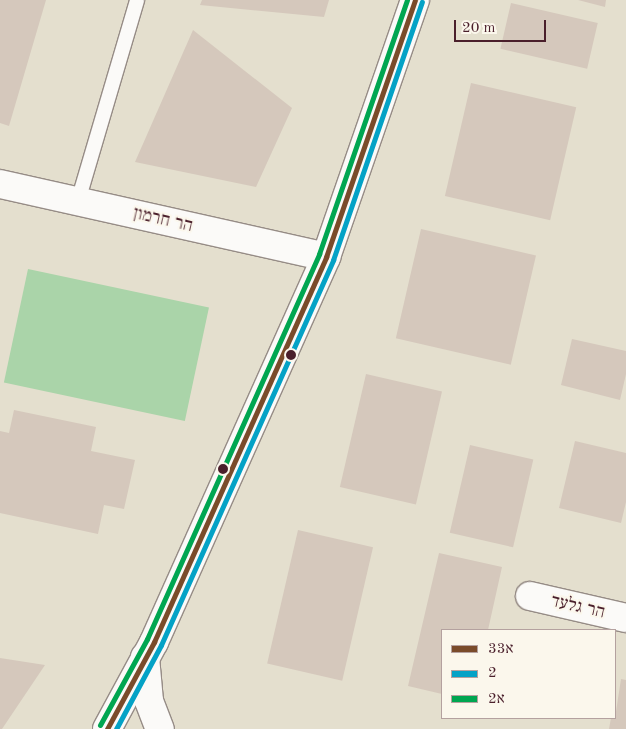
<!DOCTYPE html>
<html>
<head>
<meta charset="utf-8">
<style>
	body { margin:0 }
	#map { position:relative; width:626px; height:729px; overflow:hidden; background:#e4dfce; font-family:"Old Standard TT","Frank Ruhl Libre",serif }
	div>[style] { position:absolute }
	[style*='--x'] { left:calc(var(--x)*1px); top:calc(var(--y)*1px); width:calc(var(--w)*1px); rotate:calc(var(--a)*1deg) }
	.green>* { inset:0; background:#aad4a9; transform-origin:0 0 }
	.building>* { inset:0; background:#d5c8bc; transform-origin:0 0 }
	.roads { filter:drop-shadow(1px 0 #968c86) drop-shadow(-1px 0 #968c86) drop-shadow(0 1px #968c86) drop-shadow(0 -1px #968c86) }
	.lane>* { height:14px; margin:-7px; padding:0 7px; transform-origin:7px; border-radius:7px; background:#fbfaf8 }
	.street>* { height:28px; margin:-14px; padding:0 14px; transform-origin:14px; border-radius:14px; background:#fbfaf8 }
	.secondary>* { height:28px; margin:-14px; padding:0 14px; transform-origin:14px; border-radius:14px; background:#fbfaf8 }
	.bus-1>* { height:5px; margin:-2.5px; padding:0 2.5px; transform-origin:2.5px; border-radius:2.5px; background:#7a4b2a }
	.bus-2>* { height:5px; margin:-2.5px; padding:0 2.5px; transform-origin:2.5px; border-radius:2.5px; background:#04a2c6 }
	.bus-3>* { height:5px; margin:-2.5px; padding:0 2.5px; transform-origin:2.5px; border-radius:2.5px; background:#00a651 }
	.dots>* { width:14px; height:14px; translate:-50% -50%; box-sizing:border-box; border:2px solid #fbf7ec; border-radius:50% }
	span { translate:-50% -50%; white-space:nowrap; text-align:center; line-height:1.15; -webkit-text-stroke:4px #fbf7ec; paint-order:stroke }
	.street-label { font-size:18px; color:#4a1f2b }
	.legend { position:absolute; left:441px; top:629px; width:175px; height:90px; box-sizing:border-box; background:#fbf7ec; border:1px solid #b4a19f; margin:0; padding:6px 9px; list-style:none; font-size:15px; color:#4a1f2b }
	.legend li { display:flex; align-items:center; gap:10px; height:25px }
	.legend b { width:25px; border:1px solid #b4a19f }
	.scale { position:absolute; left:454px; top:20px; width:92px; height:22px; box-sizing:border-box; border:2px solid #4a1f2b; border-top:0; padding-left:6px; font-size:15px; line-height:18px; white-space:nowrap; color:#4a1f2b; -webkit-text-stroke:4px #fbf7ec; paint-order:stroke }
</style>
</head>
<body>
<div id="map">
	<div class="green">
		<div style="left:28px;top:269px;width:185px;height:116px;rotate:12deg"></div>
	</div>
	<div class="building">
		<div style="clip-path:polygon(0 0,46px 0,9px 126px,0 123px)"></div>
		<div style="clip-path:polygon(202px 0,329px 0,324px 17px,200px 5px)"></div>
		<div style="clip-path:polygon(578px 0,606px 0,605px 7px)"></div>
		<div style="left:511px;top:3px;width:89px;height:47px;rotate:13deg"></div>
		<div style="clip-path:polygon(193px 30px,292px 108px,256px 187px,135px 162px)"></div>
		<div style="left:471px;top:83px;width:108px;height:116px;rotate:13deg"></div>
		<div style="left:421px;top:229px;width:118px;height:112px;rotate:13deg"></div>
		<div style="clip-path:polygon(572px 339px,626px 351px,626px 374px,620px 400px,561px 385px)"></div>
		<div style="left:366px;top:374px;width:78px;height:116px;rotate:13deg"></div>
		<div style="clip-path:polygon(14px 410px,96px 427px,91px 451px,135px 460px,124px 509px,104px 505px,98px 534px,0 513px,0 431px,9px 433px)"></div>
		<div style="clip-path:polygon(575px 441px,626px 453px,626px 502px,621px 523px,559px 508px)"></div>
		<div style="left:470px;top:445px;width:65px;height:90px;rotate:13deg"></div>
		<div style="left:298px;top:530px;width:77px;height:137px;rotate:13deg"></div>
		<div style="clip-path:polygon(439px 553px,502px 567px,488px 630px,442px 630px,442px 694px,408px 686px)"></div>
		<div style="clip-path:polygon(0 658px,45px 665px,2px 729px,0 729px)"></div>
		<div style="clip-path:polygon(621px 679px,626px 680px,626px 729px,609px 729px,611px 718px,615px 718px)"></div>
	</div>
	<div class="roads">
		<div class="lane">
			<div style="--x:78;--y:201;--w:209;--a:-73.6"></div>
		</div>
		<div class="street">
			<div style="--x:0;--y:184;--w:334;--a:12.6"></div>
			<div style="--x:530;--y:596;--w:98;--a:12.9"></div>
		</div>
		<div class="secondary">
			<div style="--x:145;--y:657;--w:44;--a:84.8"></div>
			<div style="--x:149;--y:701;--w:30;--a:69"></div>
			<div style="--x:107;--y:729;--w:99;--a:-61.6"></div>
			<div style="--x:154;--y:642;--w:422;--a:-65.9"></div>
			<div style="--x:326;--y:257;--w:272;--a:-70.9"></div>
		</div>
	</div>
	<div class="bus-1">
		<div style="--x:107;--y:729;--w:99;--a:-61.6"></div>
		<div style="--x:154;--y:642;--w:422;--a:-65.9"></div>
		<div style="--x:326;--y:257;--w:272;--a:-70.9"></div>
	</div>
	<div class="bus-2">
		<div style="--x:116;--y:729;--w:95;--a:-61.8"></div>
		<div style="--x:161;--y:645;--w:422;--a:-65.9"></div>
		<div style="--x:333;--y:260;--w:273;--a:-71"></div>
	</div>
	<div class="bus-3">
		<div style="--x:100;--y:725;--w:98;--a:-61.3"></div>
		<div style="--x:147;--y:639;--w:422;--a:-65.9"></div>
		<div style="--x:319;--y:254;--w:269;--a:-70.9"></div>
	</div>
	<div class="dots">
		<div style="left:291px;top:355px;background:#4a1f2b"></div>
		<div style="left:223px;top:469px;background:#4a1f2b"></div>
	</div>
	<div class="street-label">
		<span style="left:163px;top:220px;rotate:13deg">הר חרמון</span>
		<span style="left:578px;top:607px;rotate:13deg">הר גלעד</span>
	</div>
	<ul class="legend">
	<li><b style="height:6px;background:#7a4b2a"></b>33א</li>
	<li><b style="height:6px;background:#04a2c6"></b>2</li>
	<li><b style="height:6px;background:#00a651"></b>2א</li>
	</ul>
	<div class="scale">20 m</div>
</div>
</body>
</html>
